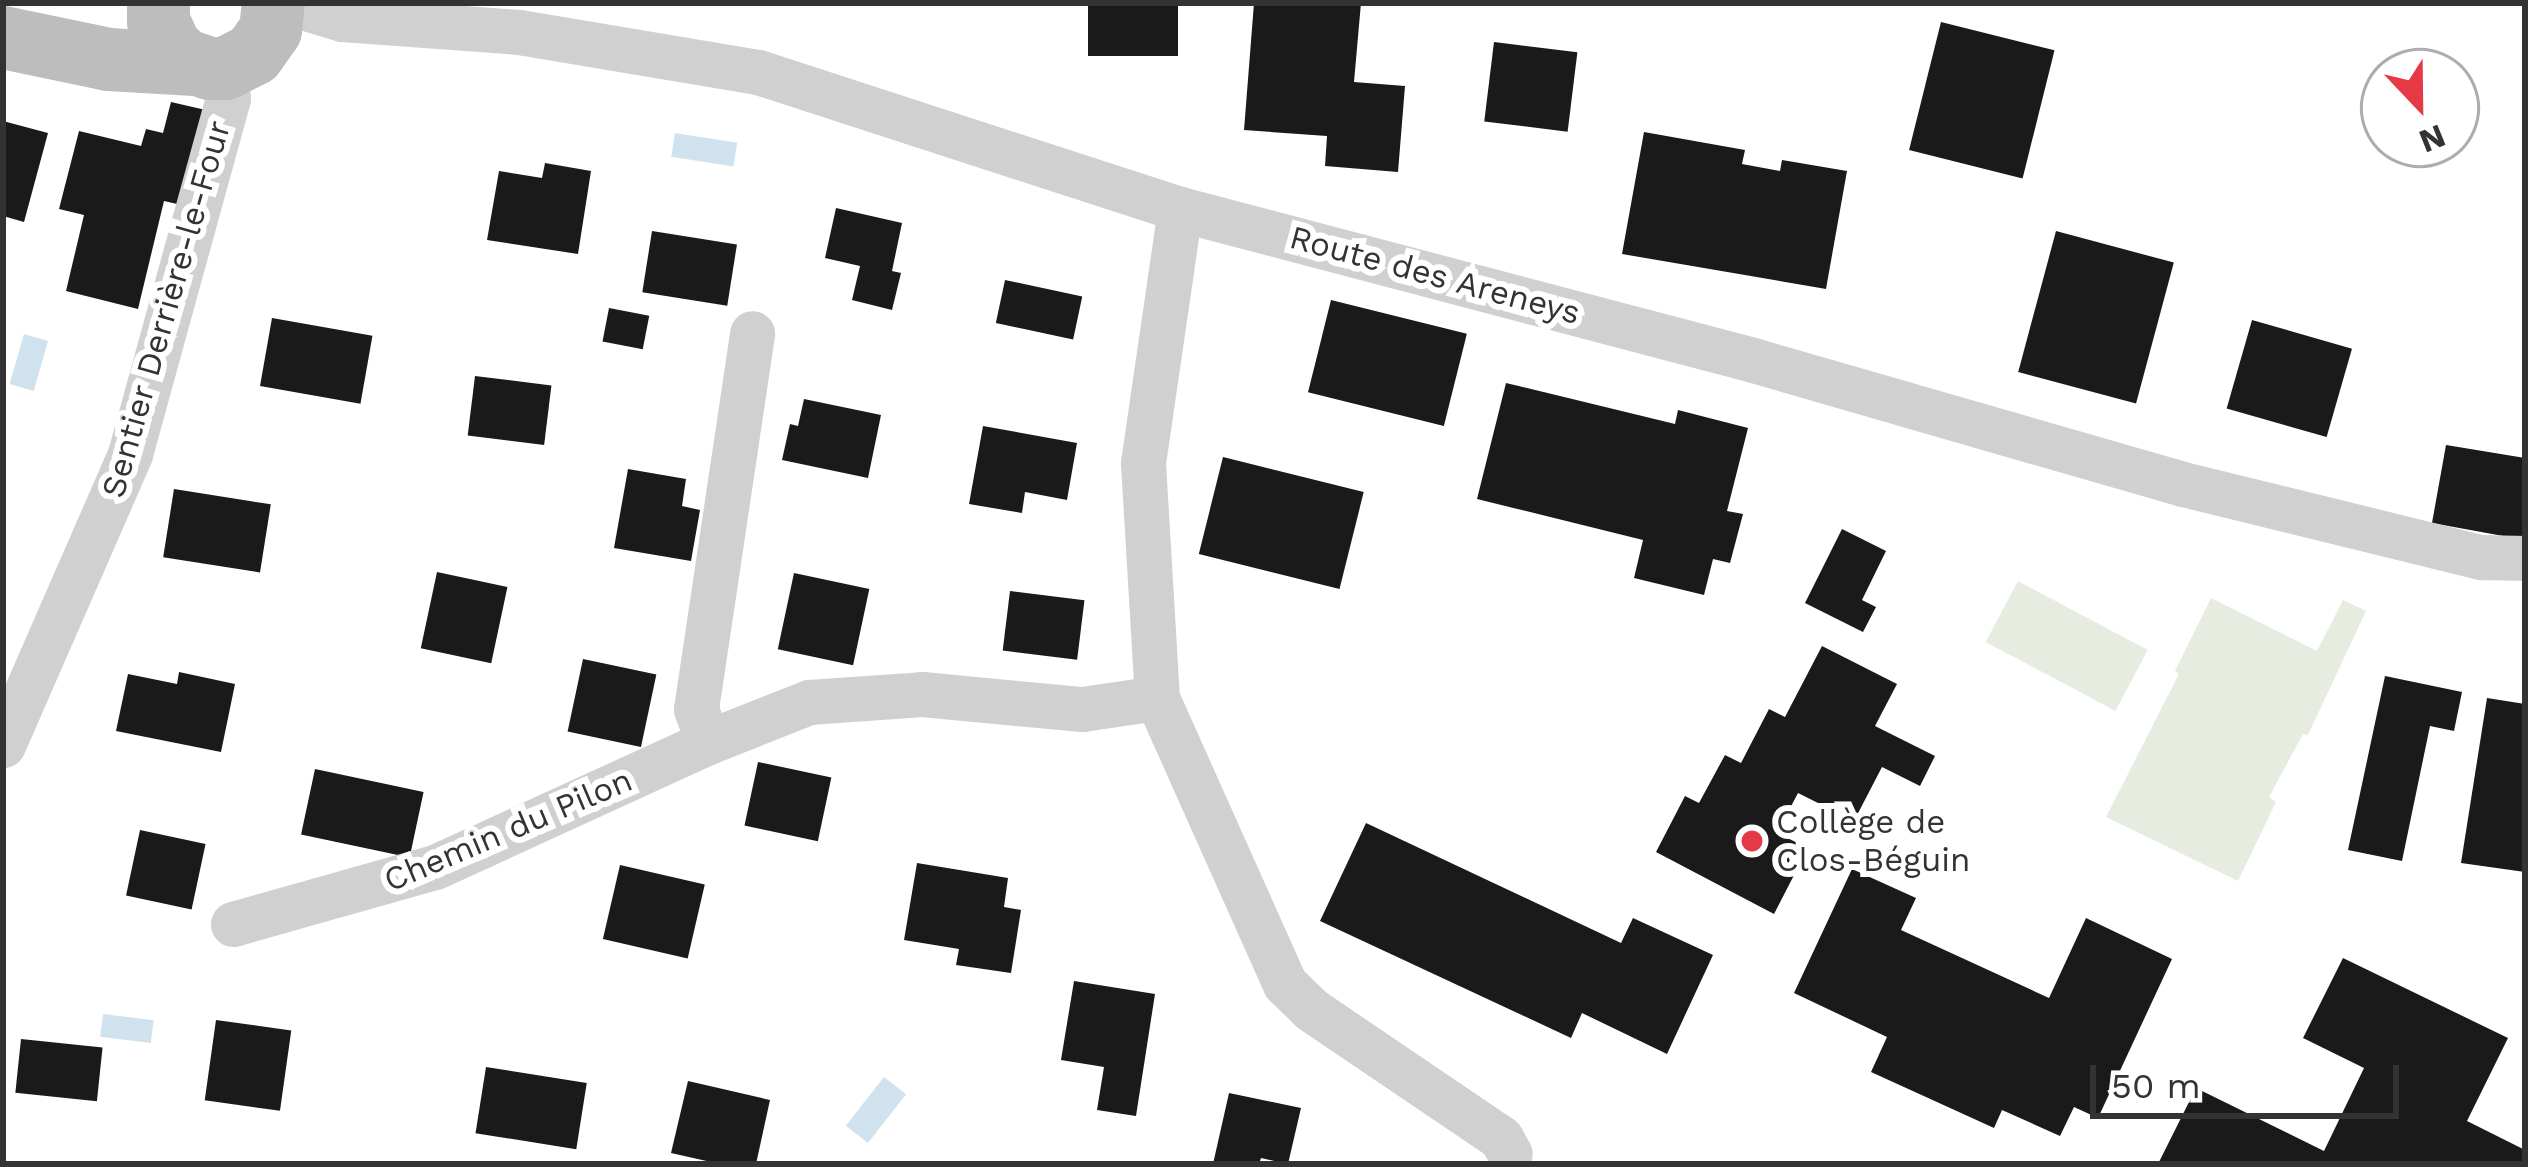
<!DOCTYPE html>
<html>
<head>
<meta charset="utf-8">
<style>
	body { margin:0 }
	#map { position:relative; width:2528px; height:1167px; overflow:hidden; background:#fff; font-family:"Work Sans",sans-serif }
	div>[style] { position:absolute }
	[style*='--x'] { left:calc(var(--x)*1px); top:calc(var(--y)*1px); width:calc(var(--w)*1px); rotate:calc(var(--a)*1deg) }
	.green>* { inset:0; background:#e6ecdf; transform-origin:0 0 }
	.water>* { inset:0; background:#cfe2ee; transform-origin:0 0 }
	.building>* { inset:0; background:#1a1a1a; transform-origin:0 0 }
	.minor>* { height:45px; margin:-22.5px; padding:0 22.5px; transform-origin:22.5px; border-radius:22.5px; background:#d0d0d0 }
	.secondary>* { height:63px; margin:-31.5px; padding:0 31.5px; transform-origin:31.5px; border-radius:31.5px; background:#bdbdbd }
	.dots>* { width:33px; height:33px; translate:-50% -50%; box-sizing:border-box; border:6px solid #fff; border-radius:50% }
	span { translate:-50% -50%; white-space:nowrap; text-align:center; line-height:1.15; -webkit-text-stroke:12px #fff; paint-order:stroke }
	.street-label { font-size:33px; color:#333 }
	.poi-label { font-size:33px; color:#333 }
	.left { translate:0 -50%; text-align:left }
	.frame { position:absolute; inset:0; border:6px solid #333; pointer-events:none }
	.north { position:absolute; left:2360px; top:48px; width:120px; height:120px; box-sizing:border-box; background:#fff; border:3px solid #adadad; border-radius:50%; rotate:158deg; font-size:33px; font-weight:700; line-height:48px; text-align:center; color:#333 }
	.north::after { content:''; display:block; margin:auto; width:42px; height:54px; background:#e63946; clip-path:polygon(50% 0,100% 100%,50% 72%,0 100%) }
	.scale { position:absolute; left:2090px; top:1065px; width:309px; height:54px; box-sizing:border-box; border:6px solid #333; border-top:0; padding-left:15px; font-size:36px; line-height:42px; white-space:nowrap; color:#333; -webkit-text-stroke:9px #fff; paint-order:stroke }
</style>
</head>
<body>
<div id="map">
	<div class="green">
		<div style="left:2018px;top:581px;width:147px;height:69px;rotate:28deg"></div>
		<div style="clip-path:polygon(2211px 598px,2317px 651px,2343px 600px,2366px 611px,2308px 735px,2303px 734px,2269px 797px,2276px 802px,2238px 881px,2106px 817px,2179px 674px,2175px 671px)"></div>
	</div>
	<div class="water">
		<div style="left:675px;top:133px;width:63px;height:24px;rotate:9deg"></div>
		<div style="left:24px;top:334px;width:25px;height:52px;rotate:16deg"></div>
		<div style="left:103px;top:1014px;width:51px;height:23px;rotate:7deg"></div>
		<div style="left:884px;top:1077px;width:28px;height:62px;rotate:38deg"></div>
	</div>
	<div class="building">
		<div style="left:1088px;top:3px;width:90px;height:53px"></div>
		<div style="clip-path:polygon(1254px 3px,1361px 3px,1354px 82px,1405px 86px,1398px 172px,1325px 166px,1327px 136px,1244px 130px)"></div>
		<div style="left:1941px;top:22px;width:117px;height:132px;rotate:14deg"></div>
		<div style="left:1494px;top:42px;width:84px;height:80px;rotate:7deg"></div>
		<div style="clip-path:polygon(171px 102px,210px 111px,186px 206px,164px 201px,138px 309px,66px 291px,84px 215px,59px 209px,79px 131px,141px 146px,146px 129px,163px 133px)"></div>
		<div style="clip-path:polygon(3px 121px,48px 133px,24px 222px,3px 216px)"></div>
		<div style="clip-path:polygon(1644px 132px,1745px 150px,1742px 164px,1780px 171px,1782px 160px,1847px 171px,1826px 289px,1622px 254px)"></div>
		<div style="clip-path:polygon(545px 163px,591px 171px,578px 254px,487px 240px,499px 171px,542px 178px)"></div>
		<div style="clip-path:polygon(836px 208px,902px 223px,892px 271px,901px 273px,892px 310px,852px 300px,860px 266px,825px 258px)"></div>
		<div style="left:652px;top:231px;width:86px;height:62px;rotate:9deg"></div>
		<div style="left:2056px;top:231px;width:122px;height:146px;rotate:15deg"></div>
		<div style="left:1005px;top:280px;width:79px;height:44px;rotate:12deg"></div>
		<div style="left:1331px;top:300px;width:140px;height:95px;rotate:14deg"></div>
		<div style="left:609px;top:308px;width:41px;height:34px;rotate:11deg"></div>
		<div style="left:272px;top:318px;width:102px;height:69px;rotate:10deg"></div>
		<div style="left:2252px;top:320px;width:104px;height:92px;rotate:16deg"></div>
		<div style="left:475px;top:376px;width:77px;height:60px;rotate:7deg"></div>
		<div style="clip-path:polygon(1506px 383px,1675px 424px,1678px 410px,1748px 428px,1727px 511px,1743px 514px,1730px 563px,1713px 559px,1704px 595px,1634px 578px,1643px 540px,1477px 499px)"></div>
		<div style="clip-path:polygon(804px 399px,881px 415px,868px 478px,782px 460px,790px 424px,798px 426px)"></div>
		<div style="clip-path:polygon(983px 426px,1077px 443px,1067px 500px,1025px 492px,1022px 513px,969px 504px)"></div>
		<div style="clip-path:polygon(2446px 445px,2525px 458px,2525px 540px,2432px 523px)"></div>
		<div style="left:1223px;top:457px;width:145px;height:100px;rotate:14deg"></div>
		<div style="clip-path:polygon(628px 469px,686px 479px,682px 506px,700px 510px,691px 561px,614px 548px)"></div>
		<div style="left:174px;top:489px;width:98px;height:69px;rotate:9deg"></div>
		<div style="clip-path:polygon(1842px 529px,1886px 551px,1862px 600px,1876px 607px,1863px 632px,1805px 603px)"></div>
		<div style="left:437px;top:572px;width:72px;height:78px;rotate:12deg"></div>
		<div style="left:794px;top:573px;width:77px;height:78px;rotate:12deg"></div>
		<div style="left:1010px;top:591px;width:75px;height:60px;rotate:7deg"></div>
		<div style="clip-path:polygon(1822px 646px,1897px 684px,1875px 726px,1935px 756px,1920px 786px,1882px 767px,1854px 821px,1798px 793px,1777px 833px,1808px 848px,1774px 914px,1656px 852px,1685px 796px,1699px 803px,1725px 755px,1741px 763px,1769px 709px,1785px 717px)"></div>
		<div style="left:583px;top:659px;width:75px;height:74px;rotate:12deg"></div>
		<div style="clip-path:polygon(179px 672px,235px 684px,221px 752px,116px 731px,128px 674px,177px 684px)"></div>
		<div style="clip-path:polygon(2385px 676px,2462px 692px,2454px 731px,2430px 726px,2402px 861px,2348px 850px)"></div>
		<div style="clip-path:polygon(2487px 698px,2525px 704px,2525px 872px,2461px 863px)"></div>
		<div style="left:758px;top:762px;width:75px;height:65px;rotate:12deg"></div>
		<div style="left:315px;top:769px;width:111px;height:67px;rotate:12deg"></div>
		<div style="clip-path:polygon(1366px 823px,1621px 943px,1633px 918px,1713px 955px,1667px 1054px,1582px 1013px,1571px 1038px,1320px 921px)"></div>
		<div style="left:140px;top:830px;width:67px;height:67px;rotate:12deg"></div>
		<div style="clip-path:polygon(917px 863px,1008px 878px,1004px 907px,1021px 910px,1011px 973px,956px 965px,959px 949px,904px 940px)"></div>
		<div style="left:620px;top:865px;width:87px;height:76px;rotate:13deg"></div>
		<div style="clip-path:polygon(1852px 869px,1916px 898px,1901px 930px,2049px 998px,2086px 918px,2172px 959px,2098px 1118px,2074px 1107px,2060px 1136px,2002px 1110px,1994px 1128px,1871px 1072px,1887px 1037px,1794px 993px)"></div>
		<div style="clip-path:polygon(2343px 958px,2508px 1038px,2467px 1121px,2525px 1150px,2525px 1164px,2158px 1164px,2196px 1088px,2324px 1151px,2364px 1068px,2303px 1038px)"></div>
		<div style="clip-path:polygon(1074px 981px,1155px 994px,1136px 1116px,1097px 1110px,1104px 1067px,1061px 1060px)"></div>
		<div style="left:216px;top:1020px;width:76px;height:81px;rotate:8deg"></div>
		<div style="left:21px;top:1039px;width:82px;height:54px;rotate:6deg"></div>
		<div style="left:486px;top:1067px;width:102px;height:67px;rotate:9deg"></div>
		<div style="clip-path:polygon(688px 1081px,770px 1100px,756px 1164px,720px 1164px,671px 1153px)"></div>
		<div style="clip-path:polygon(1229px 1093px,1301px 1108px,1288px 1164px,1261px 1158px,1259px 1164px,1213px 1164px)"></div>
	</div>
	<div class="minor">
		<div style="--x:289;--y:3;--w:55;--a:16.8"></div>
		<div style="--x:342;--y:19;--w:177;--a:4.2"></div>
		<div style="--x:519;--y:32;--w:242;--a:9.5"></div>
		<div style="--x:758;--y:72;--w:444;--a:18"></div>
		<div style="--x:1180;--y:209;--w:593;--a:14.76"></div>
		<div style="--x:1753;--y:360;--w:448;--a:16.1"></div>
		<div style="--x:2183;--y:484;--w:307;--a:13.8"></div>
		<div style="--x:2481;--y:557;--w:44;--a:1.3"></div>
		<div style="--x:1180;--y:209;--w:257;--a:98.3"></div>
		<div style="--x:1143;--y:463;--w:235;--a:86.6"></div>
		<div style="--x:1157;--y:698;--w:313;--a:65.9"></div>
		<div style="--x:1285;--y:984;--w:37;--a:44"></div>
		<div style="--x:1312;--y:1010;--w:228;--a:34.1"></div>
		<div style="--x:1501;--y:1138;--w:18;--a:61"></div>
		<div style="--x:708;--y:742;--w:35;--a:-110"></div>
		<div style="--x:696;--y:709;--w:380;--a:-81.5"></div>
		<div style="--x:3;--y:745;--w:318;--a:-66.4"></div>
		<div style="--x:130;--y:454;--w:369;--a:-74.6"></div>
		<div style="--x:228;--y:98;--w:30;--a:-96"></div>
		<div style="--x:233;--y:924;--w:210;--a:-15.8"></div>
		<div style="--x:435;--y:867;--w:300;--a:-24.6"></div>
		<div style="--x:708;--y:742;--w:109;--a:-21.6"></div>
		<div style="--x:809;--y:702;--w:113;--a:-4"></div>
		<div style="--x:922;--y:694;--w:161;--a:5.4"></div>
		<div style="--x:1082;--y:709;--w:76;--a:-8.3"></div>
	</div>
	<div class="secondary">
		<div style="--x:158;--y:3;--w:18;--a:90"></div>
		<div style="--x:158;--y:21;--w:29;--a:65"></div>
		<div style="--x:170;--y:47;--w:20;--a:41"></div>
		<div style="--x:185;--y:60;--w:25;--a:18"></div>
		<div style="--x:209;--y:68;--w:16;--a:0"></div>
		<div style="--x:225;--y:68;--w:31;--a:-27"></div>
		<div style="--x:253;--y:54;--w:29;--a:-55"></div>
		<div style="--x:270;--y:30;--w:27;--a:-84"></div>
		<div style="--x:3;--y:37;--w:107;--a:11.8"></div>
		<div style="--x:108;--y:59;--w:86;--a:3.3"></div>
	</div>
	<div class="dots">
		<div style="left:1752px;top:841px;background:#e63946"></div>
	</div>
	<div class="street-label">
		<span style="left:1435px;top:275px;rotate:15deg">Route des Areneys</span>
		<span style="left:166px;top:309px;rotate:-74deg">Sentier Derrière-le-Four</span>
		<span style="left:508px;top:830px;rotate:-23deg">Chemin du Pilon</span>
	</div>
	<div class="poi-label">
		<span class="left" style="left:1776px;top:841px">Collège de<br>Clos-Béguin</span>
	</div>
	<div class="frame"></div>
	<div class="north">N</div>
	<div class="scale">50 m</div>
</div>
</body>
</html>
